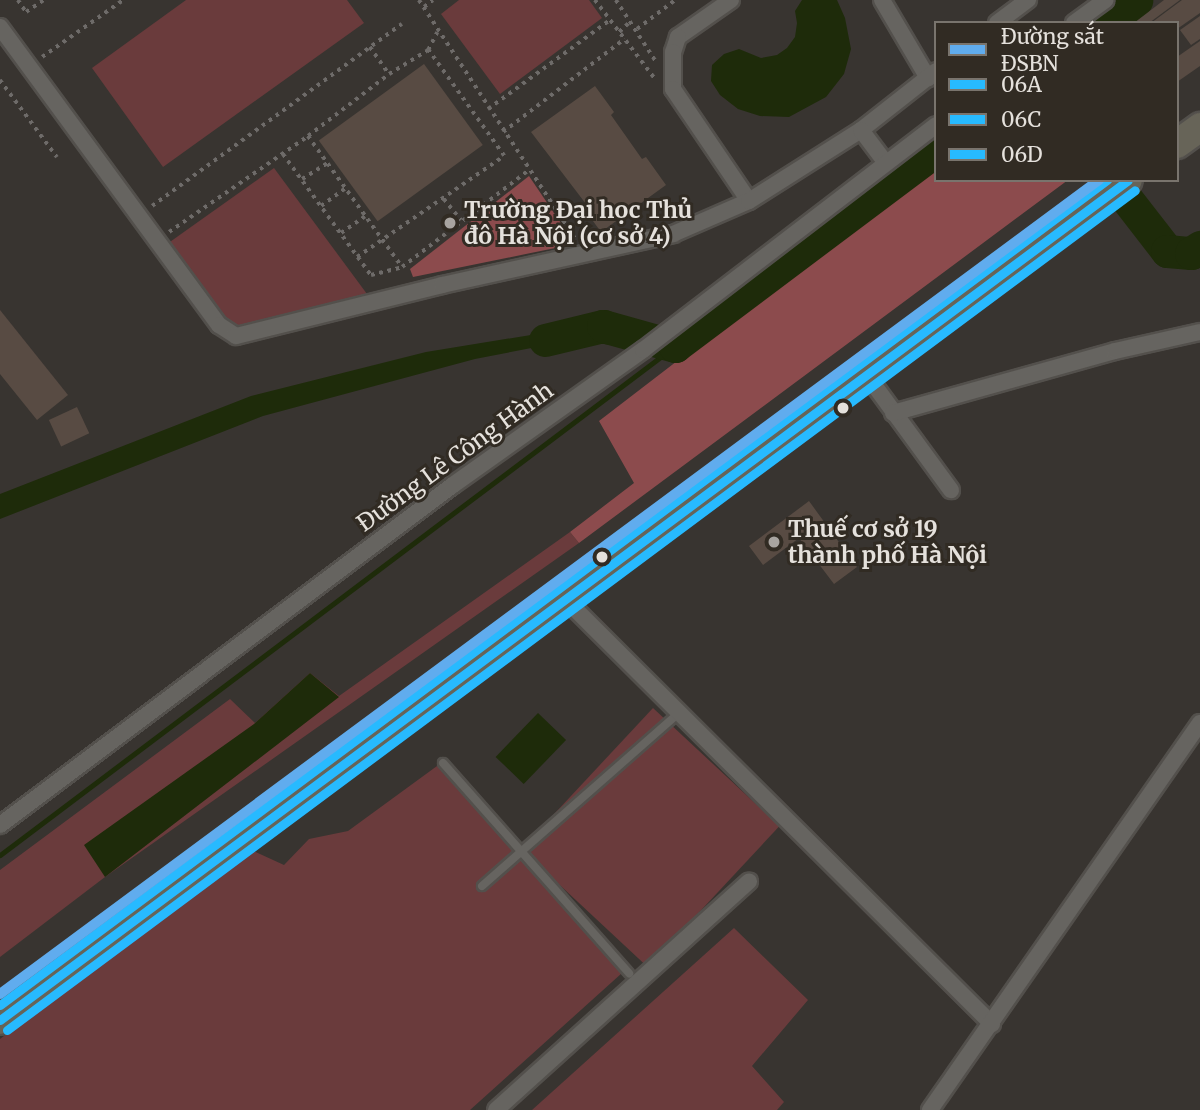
<!DOCTYPE html>
<html>
<head>
<meta charset="utf-8">
<style>
	body { margin:0 }
	#map { position:relative; width:1200px; height:1110px; overflow:hidden; background:#383430; font-family:Merriweather,serif }
	div>[style] { position:absolute }
	[style*='--x'] { left:calc(var(--x)*1px); top:calc(var(--y)*1px); width:calc(var(--w)*1px); rotate:calc(var(--a)*1deg) }
	.green>* { inset:0; background:#6a3b3c; transform-origin:0 0 }
	.forest>* { inset:0; background:#8c4b4d }
	.water>* { inset:0; background:#1e2b0a; transform-origin:0 0 }
	.stream>* { height:5px; margin:-2.5px; padding:0 2.5px; transform-origin:2.5px; border-radius:2.5px; background:#1e2b0a }
	.river>* { height:33px; margin:-16.5px; padding:0 16.5px; transform-origin:16.5px; border-radius:16.5px; background:#1e2b0a }
	.building>* { inset:0; background:#584b43; transform-origin:0 0 }
	.path>* { height:3.5px; margin-top:-1.75px; transform-origin:0; background:repeating-linear-gradient(90deg,#6e6b69 0 3.5px,transparent 0 8.5px) }
	.roads { filter:drop-shadow(2px 0 #53504c) drop-shadow(-2px 0 #53504c) drop-shadow(0 2px #53504c) drop-shadow(0 -2px #53504c) }
	.lane>* { height:8px; margin:-4px; padding:0 4px; transform-origin:4px; border-radius:4px; background:#666460 }
	.street>* { height:16px; margin:-8px; padding:0 8px; transform-origin:8px; border-radius:8px; background:#666460 }
	.highway>* { height:28px; margin:-14px; padding:0 14px; transform-origin:14px; border-radius:14px; background:#676458 }
	.bus-1>* { height:9px; margin:-4.5px; padding:0 4.5px; transform-origin:4.5px; border-radius:4.5px; background:#27baff }
	.bus-2>* { height:9px; margin:-4.5px; padding:0 4.5px; transform-origin:4.5px; border-radius:4.5px; background:#27baff }
	.bus-3>* { height:9px; margin:-4.5px; padding:0 4.5px; transform-origin:4.5px; border-radius:4.5px; background:#27baff }
	.rail-1>* { height:10px; margin:-5px; padding:0 5px; transform-origin:5px; border-radius:5px; background:#60acee }
	.dots>* { width:19px; height:19px; translate:-50% -50%; box-sizing:border-box; border:4px solid #312b23; border-radius:50% }
	span { translate:-50% -50%; white-space:nowrap; text-align:center; line-height:1.15; -webkit-text-stroke:6px #312b23; paint-order:stroke }
	.poi-label { font-size:23px; color:#e5e1dc; font-weight:700 }
	.left { translate:0 -50%; text-align:left }
	.street-label { font-size:23px; color:#e5e1dc }
	.legend { position:absolute; left:934px; top:21px; width:245px; height:161px; box-sizing:border-box; background:#312b23; border:2px solid #79746d; margin:0; padding:9px 12px; list-style:none; font-size:21px; color:#e5e1dc }
	.legend li { display:flex; align-items:center; gap:14px; height:35px }
	.legend b { width:35px; border:2px solid #79746d }
</style>
</head>
<body>
<div id="map">
	<div class="green">
		<div style="clip-path:polygon(186px 0,347px 0,364px 23px,163px 167px,92px 68px)"></div>
		<div style="clip-path:polygon(459px 0,589px 0,602px 18px,500px 94px,441px 14px)"></div>
		<div style="clip-path:polygon(274px 168px,367px 294px,240px 328px,225px 326px,167px 244px)"></div>
		<div style="clip-path:polygon(570px 532px,579px 543px,105px 877px,0 957px,0 870px,230px 699px,255px 723px,310px 673px,339px 696px)"></div>
		<div style="left:653px;top:708px;width:173px;height:193px;rotate:43deg"></div>
		<div style="clip-path:polygon(437px 766px,622px 973px,470px 1110px,0 1110px,0 1039px,251px 850px,284px 865px,309px 839px,348px 831px)"></div>
		<div style="clip-path:polygon(734px 928px,808px 1000px,752px 1066px,784px 1102px,777px 1110px,532px 1110px)"></div>
	</div>
	<div class="forest">
		<div style="clip-path:polygon(936px 162px,936px 180px,1068px 180px,579px 543px,570px 532px,634px 483px,599px 421px)"></div>
		<div style="clip-path:polygon(529px 176px,575px 244px,413px 277px,410px 269px)"></div>
	</div>
	<div class="water">
		<div style="clip-path:polygon(802px 0,837px 0,845px 18px,851px 49px,844px 74px,826px 97px,789px 117px,760px 116px,738px 109px,720px 95px,711px 81px,712px 65px,724px 54px,739px 49px,761px 58px,777px 55px,787px 48px,795px 37px,797px 23px,795px 11px)"></div>
		<div style="clip-path:polygon(580px 327px,630px 338px,619px 346px,573px 340px,475px 359px,263px 416px,0 519px,0 494px,251px 396px,426px 352px)"></div>
		<div style="clip-path:polygon(310px 673px,339px 697px,105px 877px,84px 845px,254px 724px)"></div>
		<div style="left:538px;top:713px;width:39px;height:61px;rotate:44deg"></div>
	</div>
	<div class="stream">
		<div style="--x:0;--y:855;--w:845;--a:-37.02"></div>
	</div>
	<div class="river">
		<div style="--x:1106;--y:23;--w:38;--a:-37"></div>
		<div style="--x:1112;--y:180;--w:90;--a:52.2"></div>
		<div style="--x:1167;--y:251;--w:24;--a:5"></div>
		<div style="--x:1191;--y:253;--w:11;--a:-34"></div>
		<div style="--x:545;--y:340;--w:60;--a:-13.6"></div>
		<div style="--x:603;--y:326;--w:75;--a:15.5"></div>
		<div style="--x:675;--y:346;--w:326;--a:-36.9"></div>
	</div>
	<div class="building">
		<div style="clip-path:polygon(1164px 0,1180px 0,1149px 23px,1134px 23px)"></div>
		<div style="clip-path:polygon(1182px 0,1200px 0,1200px 13px,1177px 29px,1177px 23px,1151px 23px)"></div>
		<div style="clip-path:polygon(1200px 16px,1200px 39px,1191px 45px,1180px 30px)"></div>
		<div style="clip-path:polygon(1200px 41px,1200px 66px,1177px 82px,1177px 57px)"></div>
		<div style="left:424px;top:64px;width:100px;height:130px;rotate:54deg"></div>
		<div style="clip-path:polygon(595px 86px,614px 112px,611px 115px,642px 159px,646px 157px,666px 185px,601px 232px,582px 206px,586px 204px,531px 132px)"></div>
		<div style="clip-path:polygon(0 310px,68px 395px,37px 420px,0 374px)"></div>
		<div style="left:77px;top:407px;width:29px;height:31px;rotate:65deg"></div>
		<div style="clip-path:polygon(809px 501px,857px 567px,834px 584px,799px 538px,763px 565px,749px 546px)"></div>
	</div>
	<div class="path">
		<div style="--x:18;--y:0;--w:14;--a:56"></div>
		<div style="--x:26;--y:12;--w:22;--a:-34"></div>
		<div style="--x:419;--y:0;--w:285;--a:56.8"></div>
		<div style="--x:595;--y:0;--w:101;--a:52.7"></div>
		<div style="--x:616;--y:0;--w:72;--a:57"></div>
		<div style="--x:424;--y:7;--w:11;--a:-38"></div>
		<div style="--x:637;--y:29;--w:48;--a:-37.3"></div>
		<div style="--x:619;--y:32;--w:16;--a:-43"></div>
		<div style="--x:370;--y:47;--w:33;--a:55"></div>
		<div style="--x:42;--y:57;--w:99;--a:-35.1"></div>
		<div style="--x:0;--y:80;--w:96;--a:53.5"></div>
		<div style="--x:488;--y:109;--w:151;--a:-36.1"></div>
		<div style="--x:503;--y:132;--w:153;--a:-37.5"></div>
		<div style="--x:308;--y:136;--w:161;--a:54.3"></div>
		<div style="--x:402;--y:267;--w:160;--a:-37.4"></div>
		<div style="--x:283;--y:154;--w:150;--a:54"></div>
		<div style="--x:371;--y:275;--w:32;--a:-14"></div>
		<div style="--x:302;--y:179;--w:31;--a:-32"></div>
		<div style="--x:444;--y:199;--w:27;--a:51"></div>
		<div style="--x:152;--y:206;--w:309;--a:-36.1"></div>
		<div style="--x:321;--y:206;--w:31;--a:-36"></div>
		<div style="--x:169;--y:232;--w:169;--a:-34.6"></div>
		<div style="--x:308;--y:136;--w:102;--a:-37.4"></div>
		<div style="--x:389;--y:74;--w:46;--a:-31.6"></div>
		<div style="--x:428;--y:50;--w:20;--a:-63"></div>
		<div style="--x:341;--y:233;--w:29;--a:-35"></div>
		<div style="--x:357;--y:257;--w:178;--a:-34.5"></div>
		<div style="--x:504;--y:156;--w:130;--a:-125.6"></div>
	</div>
	<div class="roads">
		<div class="lane">
			<div style="--x:443;--y:763;--w:281;--a:48.5"></div>
			<div style="--x:482;--y:886;--w:262;--a:-41.3"></div>
		</div>
		<div class="street">
			<div style="--x:731;--y:0;--w:65;--a:145.1"></div>
			<div style="--x:678;--y:37;--w:16;--a:108"></div>
			<div style="--x:673;--y:52;--w:37;--a:90"></div>
			<div style="--x:673;--y:89;--w:135;--a:55.8"></div>
			<div style="--x:882;--y:0;--w:91;--a:59.5"></div>
			<div style="--x:997;--y:23;--w:39;--a:-37"></div>
			<div style="--x:1074;--y:23;--w:39;--a:-36"></div>
			<div style="--x:0;--y:27;--w:370;--a:53.7"></div>
			<div style="--x:219;--y:325;--w:20;--a:33"></div>
			<div style="--x:236;--y:336;--w:212;--a:-13.9"></div>
			<div style="--x:442;--y:285;--w:237;--a:-12.4"></div>
			<div style="--x:673;--y:234;--w:83;--a:-23.5"></div>
			<div style="--x:749;--y:201;--w:133;--a:-32.4"></div>
			<div style="--x:861;--y:130;--w:95;--a:-38.2"></div>
			<div style="--x:861;--y:130;--w:41;--a:52.9"></div>
			<div style="--x:866;--y:374;--w:144;--a:53.8"></div>
			<div style="--x:893;--y:413;--w:230;--a:-15.6"></div>
			<div style="--x:1115;--y:351;--w:87;--a:-12.6"></div>
			<div style="--x:564;--y:598;--w:604;--a:44.87"></div>
			<div style="--x:0;--y:825;--w:566;--a:-36.89"></div>
			<div style="--x:453;--y:485;--w:233;--a:-35.4"></div>
			<div style="--x:643;--y:350;--w:369;--a:-37.5"></div>
			<div style="--x:496;--y:1110;--w:341;--a:-42.1"></div>
			<div style="--x:930;--y:1110;--w:472;--a:-55.1"></div>
		</div>
		<div class="highway">
			<div style="--x:1177;--y:144;--w:29;--a:-36"></div>
			<div style="--x:0;--y:1020;--w:1406;--a:-36.67"></div>
		</div>
	</div>
	<div class="bus-1">
		<div style="--x:0;--y:1020;--w:1406;--a:-36.67"></div>
	</div>
	<div class="bus-2">
		<div style="--x:7;--y:1030;--w:1406;--a:-36.67"></div>
	</div>
	<div class="bus-3">
		<div style="--x:0;--y:1005;--w:1381;--a:-36.7"></div>
	</div>
	<div class="rail-1">
		<div style="--x:0;--y:994;--w:1368;--a:-36.53"></div>
	</div>
	<div class="dots">
		<div style="left:450px;top:223px;background:#a8a4a0"></div>
		<div style="left:843px;top:408px;background:#e5e1dc"></div>
		<div style="left:774px;top:542px;background:#a8a4a0"></div>
		<div style="left:602px;top:557px;background:#e5e1dc"></div>
	</div>
	<div class="poi-label">
		<span class="left" style="left:464px;top:223px">Trường Đại học Thủ<br>đô Hà Nội (cơ sở 4)</span>
		<span class="left" style="left:788px;top:542px">Thuế cơ sở 19<br>thành phố Hà Nội</span>
	</div>
	<div class="street-label">
		<span style="left:455px;top:457px;rotate:-36deg">Đường Lê Công Hành</span>
	</div>
	<ul class="legend">
	<li><b style="height:9px;background:#60acee"></b>Đường sắt ĐSBN</li>
	<li><b style="height:9px;background:#27baff"></b>06A</li>
	<li><b style="height:9px;background:#27baff"></b>06C</li>
	<li><b style="height:9px;background:#27baff"></b>06D</li>
	</ul>
</div>
</body>
</html>
